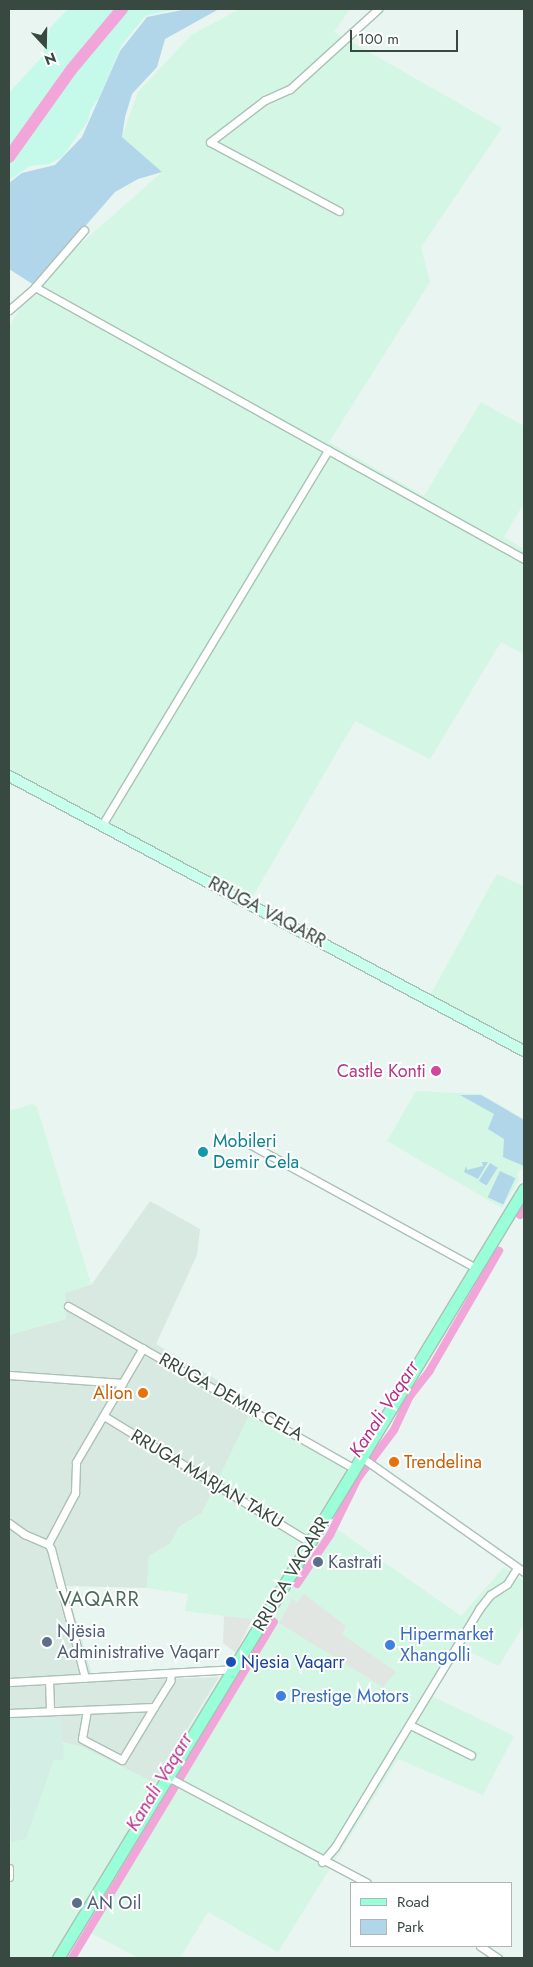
<!DOCTYPE html>
<html>
<head>
<meta charset="utf-8">
<style>
	body { margin:0 }
	#map { position:relative; width:533px; height:1967px; overflow:hidden; background:#e9f5f0; font-family:Jost,sans-serif }
	div>[style] { position:absolute }
	[style*='--x'] { left:calc(var(--x)*1px); top:calc(var(--y)*1px); width:calc(var(--w)*1px); rotate:calc(var(--a)*1deg) }
	.residential>* { inset:0; background:#d7e9e1 }
	.commercial>* { inset:0; background:#d4f6e5 }
	.education>* { inset:0; background:#d3eee4 }
	.green>* { inset:0; background:#b1d5e9; transform-origin:0 0 }
	.sand>* { inset:0; background:#c5f9e9 }
	.parking>* { inset:0; background:#e1e6e3 }
	.canal>* { height:8px; margin:-4px; padding:0 4px; transform-origin:4px; border-radius:4px; background:#f2a5d9 }
	.river>* { height:12px; margin:-6px; padding:0 6px; transform-origin:6px; border-radius:6px; background:#f2a5d9 }
	.roads { filter:drop-shadow(1px 0 #abc1b7) drop-shadow(-1px 0 #abc1b7) drop-shadow(0 1px #abc1b7) drop-shadow(0 -1px #abc1b7) }
	.minor>* { height:7px; margin:-3.5px; padding:0 3.5px; transform-origin:3.5px; border-radius:3.5px; background:#fff }
	.secondary>* { height:10px; margin:-5px; padding:0 5px; transform-origin:5px; border-radius:5px; background:#c9ffed }
	.primary>* { height:11px; margin:-5.5px; padding:0 5.5px; transform-origin:5.5px; border-radius:5.5px; background:#98ffd8 }
	.dots>* { width:14px; height:14px; translate:-50% -50%; box-sizing:border-box; border:2px solid #fff; border-radius:50% }
	span { translate:-50% -50%; white-space:nowrap; text-align:center; line-height:1.15; -webkit-text-stroke:4px #fff; paint-order:stroke }
	.street-label { font-size:18px; color:#374940 }
	.hotel-label { font-size:18px; color:#b23c85 }
	.right { translate:-100% -50%; text-align:right }
	.culture-label { font-size:18px; color:#0d838f }
	.left { translate:0 -50%; text-align:left }
	.food-label { font-size:18px; color:#c56008 }
	.service-label { font-size:18px; color:#4e5e75 }
	.shop-label { font-size:18px; color:#366cbe }
	.transit-label { font-size:18px; color:#164399 }
	.water-label { font-size:19px; color:#b72d8a; font-style:italic }
	.quarter-label { font-size:20px; color:#4e6c5d; letter-spacing:1px }
	.frame { position:absolute; inset:0; border:10px solid #374940; pointer-events:none }
	.legend { position:absolute; left:350px; top:1882px; width:162px; height:65px; box-sizing:border-box; background:#fff; border:1px solid #afb6b3; margin:0; padding:6px 9px; list-style:none; font-size:15px; color:#374940 }
	.legend li { display:flex; align-items:center; gap:10px; height:25px }
	.legend b { width:25px; border:1px solid #afb6b3 }
	.north { position:absolute; left:20px; top:20px; width:50px; height:50px; -webkit-text-stroke:4px #fff; paint-order:stroke; rotate:159deg; font-size:14px; font-weight:700; line-height:20px; text-align:center; color:#374940 }
	.north::after { content:''; display:block; margin:auto; width:18px; height:22px; background:#374940; clip-path:polygon(50% 0,100% 100%,50% 72%,0 100%) }
	.scale { position:absolute; left:350px; top:30px; width:108px; height:22px; box-sizing:border-box; border:2px solid #374940; border-top:0; padding-left:6px; font-size:15px; line-height:18px; white-space:nowrap; color:#374940; -webkit-text-stroke:4px #fff; paint-order:stroke }
</style>
</head>
<body>
<div id="map">
	<div class="residential">
		<div style="clip-path:polygon(150px 1201px,200px 1229px,197px 1255px,156px 1344px,256px 1403px,202px 1513px,179px 1527px,170px 1544px,149px 1556px,147px 1588px,66px 1586px,94px 1682px,219px 1677px,154px 1783px,82px 1747px,62px 1742px,61px 1718px,9px 1719px,9px 1335px,66px 1319px,65px 1293px,92px 1284px)"></div>
	</div>
	<div class="commercial">
		<div style="clip-path:polygon(240px 9px,350px 9px,334px 32px,502px 128px,421px 247px,430px 282px,329px 442px,424px 496px,481px 402px,524px 426px,524px 503px,504px 537px,524px 549px,524px 654px,501px 642px,430px 759px,355px 721px,249px 903px,9px 784px,9px 327px,34px 285px,162px 172px,122px 137px,138px 92px,191px 35px)"></div>
		<div style="clip-path:polygon(497px 874px,524px 886px,524px 1051px,428px 999px)"></div>
		<div style="clip-path:polygon(416px 1091px,481px 1094px,524px 1119px,524px 1166px,517px 1174px,519px 1180px,502px 1208px,387px 1141px)"></div>
		<div style="clip-path:polygon(33px 1104px,37px 1107px,91px 1284px,65px 1293px,66px 1319px,9px 1335px,9px 1111px)"></div>
		<div style="clip-path:polygon(250px 1413px,349px 1471px,328px 1523px,461px 1616px,504px 1567px,524px 1581px,524px 1624px,499px 1666px,462px 1648px,432px 1696px,514px 1736px,483px 1795px,398px 1759px,278px 1952px,208px 1912px,180px 1958px,139px 1958px,81px 1928px,61px 1958px,9px 1958px,11px 1842px,26px 1839px,54px 1760px,64px 1760px,62px 1742px,82px 1747px,154px 1783px,257px 1620px,185px 1611px,188px 1594px,147px 1588px,149px 1556px,170px 1544px,179px 1527px,202px 1513px)"></div>
	</div>
	<div class="education">
		<div style="clip-path:polygon(61px 1718px,64px 1760px,54px 1760px,26px 1839px,11px 1842px,9px 1719px)"></div>
	</div>
	<div class="green">
		<div style="clip-path:polygon(187px 9px,219px 9px,165px 39px,157px 67px,132px 94px,125px 117px,122px 137px,162px 172px,138px 179px,115px 192px,34px 285px,9px 269px,9px 183px,22px 173px,55px 165px,82px 137px,120px 51px,147px 17px)"></div>
		<div style="clip-path:polygon(460px 1095px,481px 1095px,524px 1120px,524px 1166px,503px 1157px,504px 1139px,488px 1129px,494px 1114px)"></div>
		<div style="clip-path:polygon(482px 1162px,488px 1162px,478px 1179px,464px 1172px,466px 1166px,467px 1170px,483px 1166px)"></div>
		<div style="left:490px;top:1163px;width:9px;height:21px;rotate:32deg"></div>
		<div style="left:500px;top:1171px;width:17px;height:29px;rotate:25deg"></div>
	</div>
	<div class="sand">
		<div style="clip-path:polygon(68px 9px,180px 9px,146px 15px,121px 46px,101px 94px,90px 111px,88px 121px,62px 157px,49px 164px,30px 166px,9px 180px,9px 93px,42px 57px,50px 28px)"></div>
	</div>
	<div class="parking">
		<div style="clip-path:polygon(304px 1594px,346px 1626px,342px 1634px,396px 1672px,383px 1687px,279px 1623px,292px 1599px,297px 1602px)"></div>
		<div style="clip-path:polygon(224px 1616px,252px 1619px,236px 1653px,223px 1643px)"></div>
	</div>
	<div class="canal">
		<div style="--x:520;--y:1215;--w:7;--a:-56"></div>
		<div style="--x:297;--y:1584;--w:59;--a:-56"></div>
		<div style="--x:330;--y:1535;--w:64;--a:-63.8"></div>
		<div style="--x:358;--y:1478;--w:60;--a:-53.1"></div>
		<div style="--x:394;--y:1430;--w:38;--a:-65"></div>
		<div style="--x:410;--y:1396;--w:33;--a:-52"></div>
		<div style="--x:430;--y:1370;--w:138;--a:-59.9"></div>
		<div style="--x:72;--y:1958;--w:392;--a:-59"></div>
	</div>
	<div class="river">
		<div style="--x:9;--y:157;--w:107;--a:-54.5"></div>
		<div style="--x:71;--y:70;--w:80;--a:-50.1"></div>
	</div>
	<div class="roads">
		<div class="minor">
			<div style="--x:339;--y:211;--w:146;--a:-151.9"></div>
			<div style="--x:210;--y:142;--w:69;--a:-37.4"></div>
			<div style="--x:265;--y:100;--w:27;--a:-24"></div>
			<div style="--x:290;--y:89;--w:119;--a:-42.3"></div>
			<div style="--x:84;--y:230;--w:75;--a:130.7"></div>
			<div style="--x:35;--y:287;--w:560;--a:29.08"></div>
			<div style="--x:9;--y:310;--w:35;--a:-41"></div>
			<div style="--x:102;--y:825;--w:438;--a:-58.9"></div>
			<div style="--x:244;--y:1141;--w:264;--a:28.7"></div>
			<div style="--x:68;--y:1306;--w:330;--a:29.6"></div>
			<div style="--x:9;--y:1375;--w:114;--a:4"></div>
			<div style="--x:104;--y:1416;--w:241;--a:31.5"></div>
			<div style="--x:361;--y:1457;--w:199;--a:35.2"></div>
			<div style="--x:9;--y:1523;--w:19;--a:36"></div>
			<div style="--x:24;--y:1534;--w:26;--a:23"></div>
			<div style="--x:48;--y:1544;--w:6;--a:59"></div>
			<div style="--x:51;--y:1549;--w:133;--a:75.2"></div>
			<div style="--x:48;--y:1544;--w:58;--a:-62.1"></div>
			<div style="--x:75;--y:1493;--w:31;--a:-88"></div>
			<div style="--x:76;--y:1462;--w:132;--a:-59.6"></div>
			<div style="--x:49;--y:1680;--w:31;--a:88"></div>
			<div style="--x:9;--y:1682;--w:224;--a:-3.3"></div>
			<div style="--x:87;--y:1710;--w:29;--a:100"></div>
			<div style="--x:82;--y:1739;--w:45;--a:27.7"></div>
			<div style="--x:122;--y:1760;--w:62;--a:-58.9"></div>
			<div style="--x:9;--y:1713;--w:145;--a:-2.4"></div>
			<div style="--x:154;--y:1707;--w:31;--a:-58"></div>
			<div style="--x:170;--y:1681;--w:8;--a:-83"></div>
			<div style="--x:410;--y:1725;--w:68;--a:26.2"></div>
			<div style="--x:168;--y:1777;--w:225;--a:28"></div>
			<div style="--x:322;--y:1862;--w:20;--a:-49"></div>
			<div style="--x:335;--y:1847;--w:278;--a:-58.8"></div>
			<div style="--x:479;--y:1609;--w:18;--a:-52"></div>
			<div style="--x:490;--y:1595;--w:20;--a:-33"></div>
			<div style="--x:507;--y:1584;--w:19;--a:-58"></div>
			<div style="--x:9;--y:1868;--w:9;--a:90"></div>
			<div style="--x:480;--y:1946;--w:22;--a:34"></div>
		</div>
		<div class="secondary">
			<div style="--x:9;--y:776;--w:584;--a:28.1"></div>
		</div>
		<div class="primary">
			<div style="--x:58;--y:1958;--w:899;--a:-58.78"></div>
		</div>
	</div>
	<div class="dots">
		<div style="left:436px;top:1071px;background:#d1479c"></div>
		<div style="left:203px;top:1152px;background:#0f9aa8"></div>
		<div style="left:143px;top:1393px;background:#e8710a"></div>
		<div style="left:394px;top:1462px;background:#e8710a"></div>
		<div style="left:318px;top:1562px;background:#5c6f8a"></div>
		<div style="left:47px;top:1642px;background:#5c6f8a"></div>
		<div style="left:390px;top:1645px;background:#3f7fe0"></div>
		<div style="left:231px;top:1662px;background:#1a4fb4"></div>
		<div style="left:281px;top:1696px;background:#3f7fe0"></div>
		<div style="left:77px;top:1903px;background:#5c6f8a"></div>
	</div>
	<div class="street-label">
		<span style="left:267px;top:912px;rotate:28deg">RRUGA VAQARR</span>
		<span style="left:231px;top:1397px;rotate:29deg">RRUGA DEMIR CELA</span>
		<span style="left:207px;top:1479px;rotate:31deg">RRUGA MARJAN TAKU</span>
		<span style="left:291px;top:1574px;rotate:-59deg">RRUGA VAQARR</span>
	</div>
	<div class="hotel-label">
		<span class="right" style="left:426px;top:1071px">Castle Konti</span>
	</div>
	<div class="culture-label">
		<span class="left" style="left:213px;top:1152px">Mobileri<br>Demir Cela</span>
	</div>
	<div class="food-label">
		<span class="right" style="left:133px;top:1393px">Alion</span>
		<span class="left" style="left:404px;top:1462px">Trendelina</span>
	</div>
	<div class="service-label">
		<span class="left" style="left:328px;top:1562px">Kastrati</span>
		<span class="left" style="left:57px;top:1642px">Njësia<br>Administrative Vaqarr</span>
		<span class="left" style="left:87px;top:1903px">AN Oil</span>
	</div>
	<div class="shop-label">
		<span class="left" style="left:400px;top:1645px">Hipermarket<br>Xhangolli</span>
		<span class="left" style="left:291px;top:1696px">Prestige Motors</span>
	</div>
	<div class="transit-label">
		<span class="left" style="left:241px;top:1662px">Njesia Vaqarr</span>
	</div>
	<div class="water-label">
		<span style="left:384px;top:1409px;rotate:-57deg">Kanali Vaqarr</span>
		<span style="left:159px;top:1782px;rotate:-59deg">Kanali Vaqarr</span>
	</div>
	<div class="quarter-label">
		<span style="left:99px;top:1599px">VAQARR</span>
	</div>
	<div class="frame"></div>
	<ul class="legend">
	<li><b style="height:6px;background:#98ffd8"></b>Road</li>
	<li><b style="height:14px;background:#b1d5e9"></b>Park</li>
	</ul>
	<div class="north">N</div>
	<div class="scale">100 m</div>
</div>
</body>
</html>
